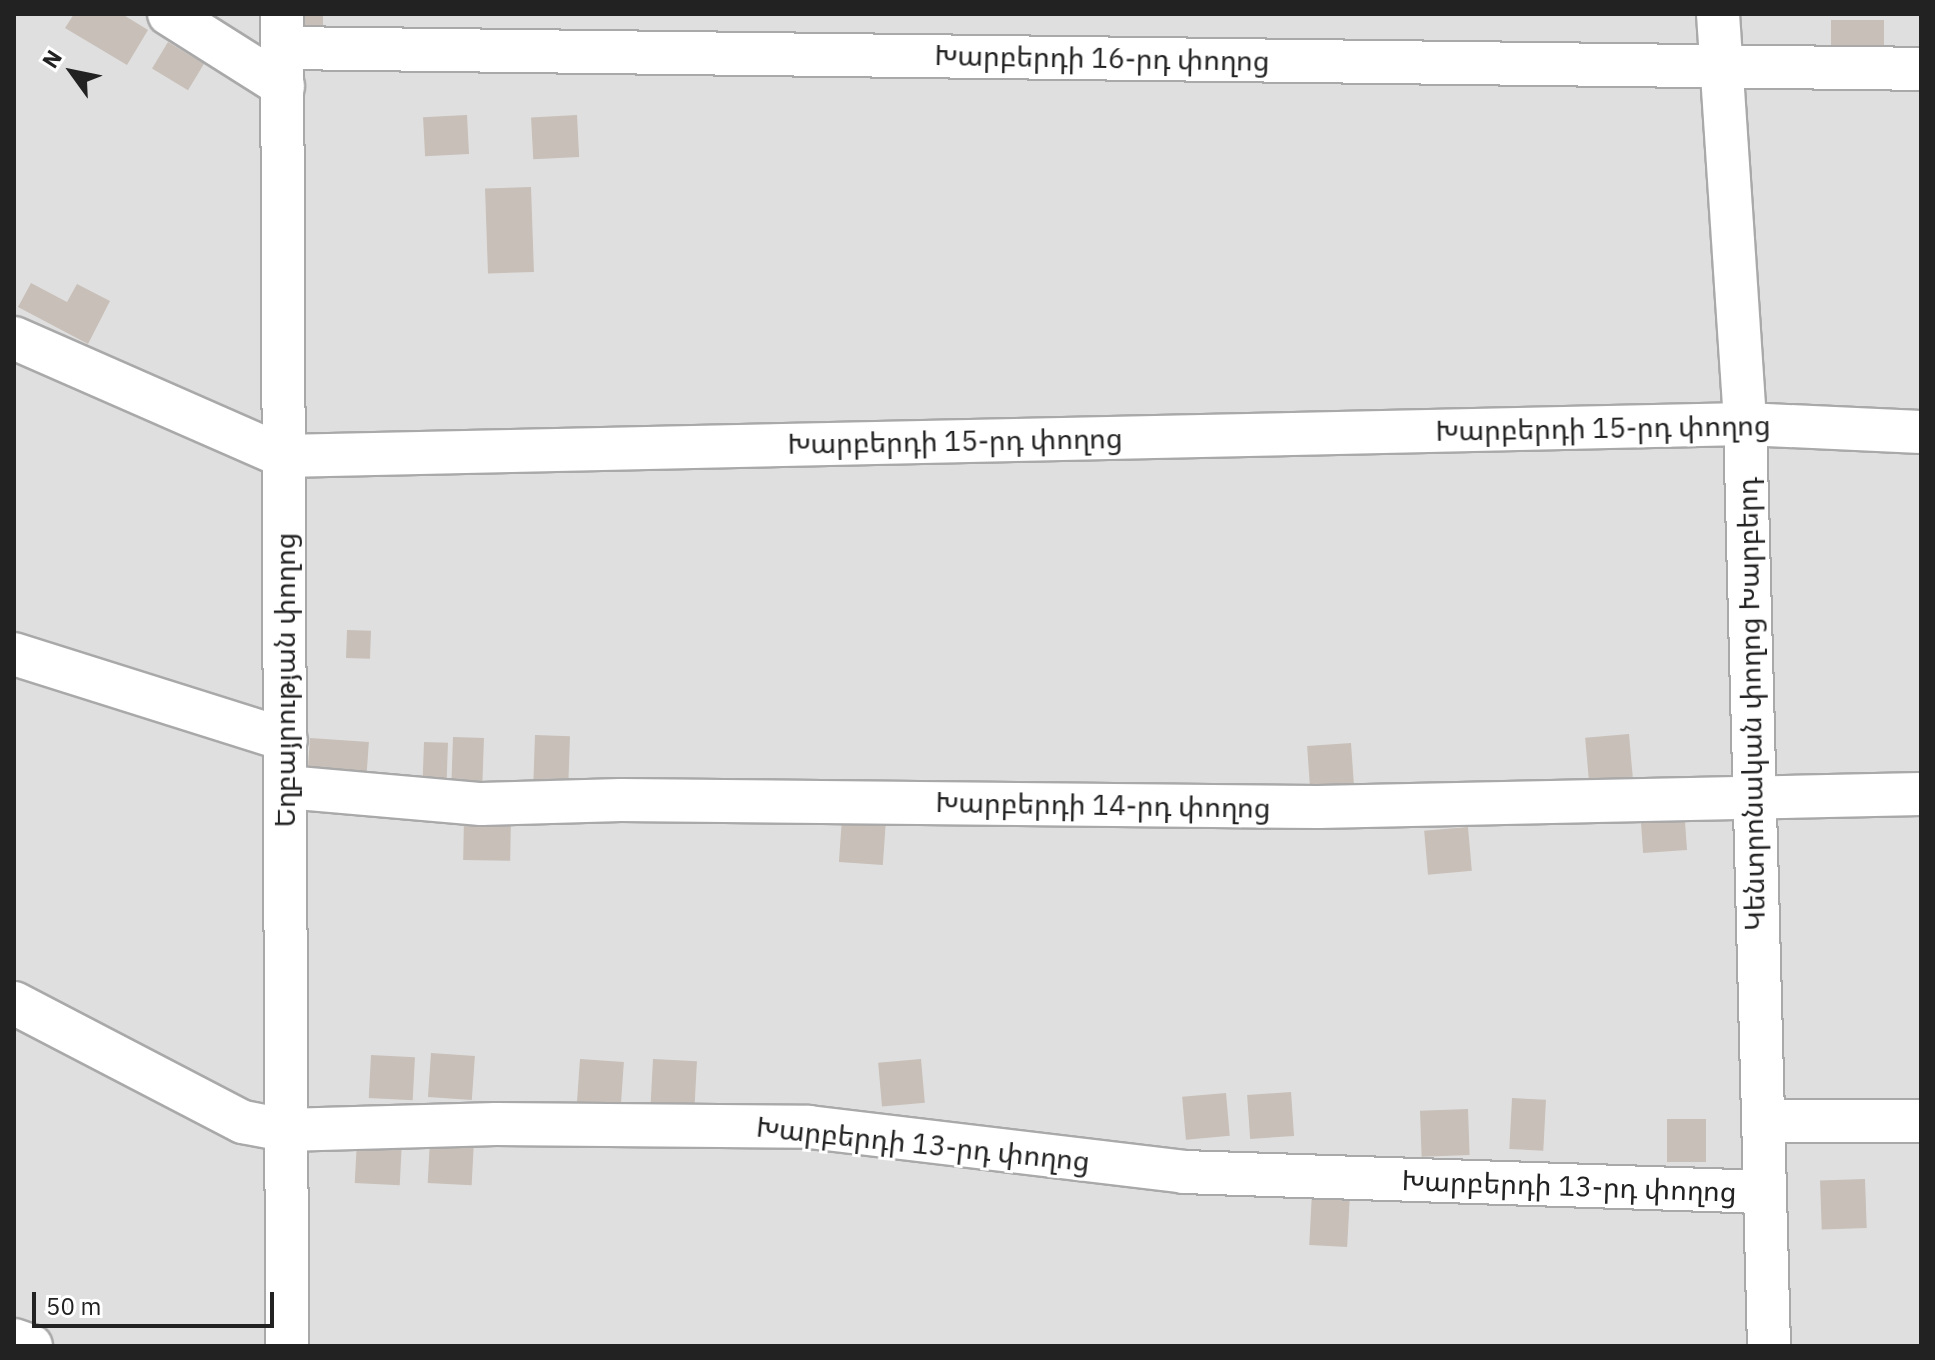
<!DOCTYPE html>
<html>
<head>
<meta charset="utf-8">
<style>
	body { margin:0 }
	#map { position:relative; width:1935px; height:1360px; overflow:hidden; background:#f2efe9; font-family:"IBM Plex Sans","Noto Sans Armenian",sans-serif }
	div>[style] { position:absolute }
	[style*='--x'] { left:calc(var(--x)*1px); top:calc(var(--y)*1px); width:calc(var(--w)*1px); rotate:calc(var(--a)*1deg) }
	.residential>* { inset:0; background:#e0dfdf; transform-origin:0 0 }
	.building>* { inset:0; background:#c7bfb8; transform-origin:0 0 }
	.roads { filter:drop-shadow(2px 0 #a9a9a9) drop-shadow(-2px 0 #a9a9a9) drop-shadow(0 2px #a9a9a9) drop-shadow(0 -2px #a9a9a9) }
	.minor>* { height:42px; margin:-21px; padding:0 21px; transform-origin:21px; border-radius:21px; background:#fff }
	span { translate:-50% -50%; white-space:nowrap; text-align:center; line-height:1.15; -webkit-text-stroke:6px #fff; paint-order:stroke }
	.street-label { font-size:28px; color:#222 }
	.frame { position:absolute; inset:0; border:16px solid #222; pointer-events:none }
	.north { position:absolute; left:32px; top:32px; width:80px; height:80px; -webkit-text-stroke:6px #fff; paint-order:stroke; rotate:303deg; font-size:22px; font-weight:700; line-height:32px; text-align:center; color:#222 }
	.north::after { content:''; display:block; margin:auto; width:28px; height:36px; background:#222; clip-path:polygon(50% 0,100% 100%,50% 72%,0 100%) }
	.scale { position:absolute; left:32px; top:1292px; width:242px; height:36px; box-sizing:border-box; border:4px solid #222; border-top:0; padding-left:10px; font-size:24px; line-height:28px; white-space:nowrap; color:#222; -webkit-text-stroke:6px #fff; paint-order:stroke }
</style>
</head>
<body>
<div id="map">
	<div class="residential">
		<div style="left:14px;top:14px;width:1907px;height:1332px"></div>
	</div>
	<div class="building">
		<div style="clip-path:polygon(74px 14px,122px 14px,148px 30px,127px 65px,65px 28px)"></div>
		<div style="left:294px;top:14px;width:29px;height:19px"></div>
		<div style="left:1884px;top:20px;width:37px;height:53px;rotate:90deg"></div>
		<div style="left:168px;top:42px;width:42px;height:31px;rotate:31deg"></div>
		<div style="left:467px;top:115px;width:39px;height:44px;rotate:87deg"></div>
		<div style="left:577px;top:115px;width:42px;height:46px;rotate:87deg"></div>
		<div style="left:531px;top:187px;width:85px;height:46px;rotate:88deg"></div>
		<div style="clip-path:polygon(31px 283px,67px 302px,77px 284px,110px 301px,88px 344px,18px 307px)"></div>
		<div style="left:347px;top:630px;width:24px;height:28px;rotate:2deg"></div>
		<div style="left:1629px;top:734px;width:43px;height:44px;rotate:85deg"></div>
		<div style="left:535px;top:735px;width:35px;height:50px;rotate:2deg"></div>
		<div style="left:453px;top:737px;width:31px;height:45px;rotate:2deg"></div>
		<div style="left:310px;top:738px;width:59px;height:33px;rotate:4deg"></div>
		<div style="left:424px;top:742px;width:24px;height:39px;rotate:2deg"></div>
		<div style="left:1351px;top:743px;width:43px;height:44px;rotate:86deg"></div>
		<div style="left:1684px;top:807px;width:43px;height:44px;rotate:86deg"></div>
		<div style="left:464px;top:814px;width:47px;height:46px;rotate:1deg"></div>
		<div style="left:842px;top:818px;width:44px;height:44px;rotate:4deg"></div>
		<div style="left:1468px;top:827px;width:44px;height:44px;rotate:85deg"></div>
		<div style="left:431px;top:1053px;width:44px;height:44px;rotate:4deg"></div>
		<div style="left:371px;top:1055px;width:44px;height:43px;rotate:3deg"></div>
		<div style="left:580px;top:1059px;width:44px;height:44px;rotate:4deg"></div>
		<div style="left:653px;top:1059px;width:44px;height:44px;rotate:3deg"></div>
		<div style="left:921px;top:1059px;width:44px;height:43px;rotate:85deg"></div>
		<div style="left:1291px;top:1092px;width:44px;height:44px;rotate:86deg"></div>
		<div style="left:1226px;top:1093px;width:43px;height:44px;rotate:85deg"></div>
		<div style="left:1512px;top:1098px;width:34px;height:51px;rotate:3deg"></div>
		<div style="left:1468px;top:1109px;width:46px;height:48px;rotate:88deg"></div>
		<div style="left:1667px;top:1119px;width:39px;height:43px"></div>
		<div style="left:430px;top:1139px;width:44px;height:44px;rotate:3deg"></div>
		<div style="left:357px;top:1140px;width:45px;height:43px;rotate:3deg"></div>
		<div style="left:1865px;top:1179px;width:49px;height:45px;rotate:88deg"></div>
		<div style="left:1312px;top:1192px;width:38px;height:53px;rotate:3deg"></div>
	</div>
	<div class="roads">
		<div class="minor">
			<div style="--x:169;--y:14;--w:135;--a:32.3"></div>
			<div style="--x:282;--y:14;--w:1332;--a:89.78"></div>
			<div style="--x:1718;--y:14;--w:411;--a:86.2"></div>
			<div style="--x:1745;--y:424;--w:922;--a:88.51"></div>
			<div style="--x:283;--y:48;--w:1638;--a:0.73"></div>
			<div style="--x:14;--y:338;--w:294;--a:23.7"></div>
			<div style="--x:283;--y:456;--w:1462;--a:-1.25"></div>
			<div style="--x:1745;--y:424;--w:176;--a:2.6"></div>
			<div style="--x:14;--y:654;--w:285;--a:17.5"></div>
			<div style="--x:286;--y:787;--w:196;--a:5"></div>
			<div style="--x:481;--y:804;--w:140;--a:-1.6"></div>
			<div style="--x:621;--y:800;--w:697;--a:0.58"></div>
			<div style="--x:1318;--y:807;--w:603;--a:-1.24"></div>
			<div style="--x:14;--y:1003;--w:258;--a:27.5"></div>
			<div style="--x:243;--y:1122;--w:43;--a:10.8"></div>
			<div style="--x:285;--y:1130;--w:211;--a:-1.6"></div>
			<div style="--x:496;--y:1124;--w:313;--a:0.5"></div>
			<div style="--x:809;--y:1127;--w:378;--a:6.8"></div>
			<div style="--x:1184;--y:1172;--w:581;--a:1.97"></div>
			<div style="--x:1764;--y:1121;--w:157;--a:0"></div>
			<div style="--x:14;--y:1340;--w:18;--a:19"></div>
		</div>
	</div>
	<div class="street-label">
		<span style="left:1102px;top:58px;rotate:1deg">Խարբերդի 16-րդ փողոց</span>
		<span style="left:1603px;top:428px;rotate:-1deg">Խարբերդի 15-րդ փողոց</span>
		<span style="left:955px;top:441px;rotate:-1deg">Խարբերդի 15-րդ փողոց</span>
		<span style="left:285px;top:680px;rotate:-90deg">Եղբայրության փողոց</span>
		<span style="left:1751px;top:704px;rotate:-91deg">Կենտրոնական փողոց Խարբերդ</span>
		<span style="left:1103px;top:805px;rotate:1deg">Խարբերդի 14-րդ փողոց</span>
		<span style="left:923px;top:1144px;rotate:6deg">Խարբերդի 13-րդ փողոց</span>
		<span style="left:1569px;top:1186px;rotate:2deg">Խարբերդի 13-րդ փողոց</span>
	</div>
	<div class="frame"></div>
	<div class="north">N</div>
	<div class="scale">50 m</div>
</div>
</body>
</html>
